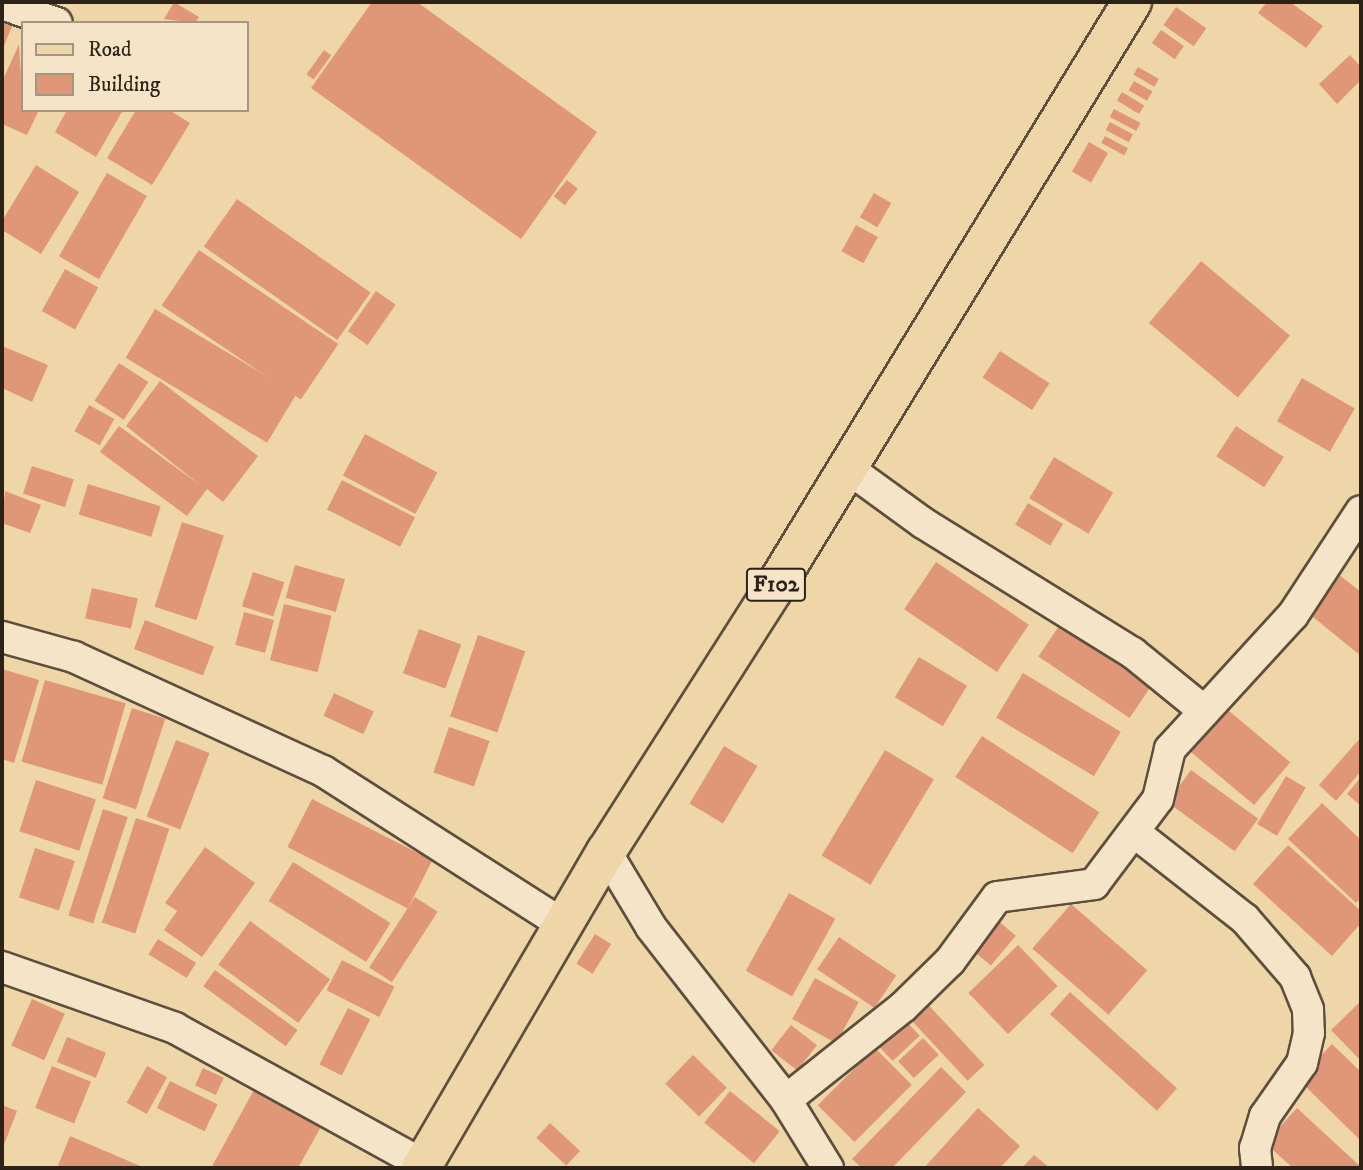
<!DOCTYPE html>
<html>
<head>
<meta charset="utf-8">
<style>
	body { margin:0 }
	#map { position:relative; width:1363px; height:1170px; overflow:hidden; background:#efd6a9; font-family:"IM FELL DW Pica",serif }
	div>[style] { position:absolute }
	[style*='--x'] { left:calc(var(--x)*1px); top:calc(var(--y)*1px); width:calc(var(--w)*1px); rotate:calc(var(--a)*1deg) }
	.building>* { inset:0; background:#e09778; transform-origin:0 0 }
	.roads { filter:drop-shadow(2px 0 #5d4f3c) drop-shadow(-2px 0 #5d4f3c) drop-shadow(0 2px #5d4f3c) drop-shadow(0 -2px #5d4f3c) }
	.street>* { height:30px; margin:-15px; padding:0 15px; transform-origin:15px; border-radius:15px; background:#f5e4c7 }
	.primary>* { height:38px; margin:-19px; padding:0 19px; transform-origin:19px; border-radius:19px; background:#efd6a9 }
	span { translate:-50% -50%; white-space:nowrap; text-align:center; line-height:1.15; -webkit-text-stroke:6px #f5e4c7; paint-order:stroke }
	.shield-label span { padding:2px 5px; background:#f5e4c7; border:2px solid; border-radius:5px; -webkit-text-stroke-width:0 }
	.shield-label { font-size:23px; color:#2c2217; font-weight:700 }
	.frame { position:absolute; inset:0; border:4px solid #2c2217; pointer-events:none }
	.legend { position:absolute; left:21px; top:21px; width:228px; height:91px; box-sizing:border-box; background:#f5e4c7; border:2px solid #a59681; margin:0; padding:9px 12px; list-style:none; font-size:21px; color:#2c2217 }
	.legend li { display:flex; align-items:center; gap:14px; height:35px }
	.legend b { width:35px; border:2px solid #a59681 }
</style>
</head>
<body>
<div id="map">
	<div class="building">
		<div style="clip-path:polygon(174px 2px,199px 17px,195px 23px,164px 19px)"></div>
		<div style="clip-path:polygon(372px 2px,417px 2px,597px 132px,521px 239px,311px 88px)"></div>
		<div style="clip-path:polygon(1267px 2px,1290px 2px,1323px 26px,1306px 48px,1258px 13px)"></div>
		<div style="left:1176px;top:7px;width:37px;height:22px;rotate:35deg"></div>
		<div style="clip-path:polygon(2px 16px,14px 21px,2px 51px)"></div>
		<div style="left:1161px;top:30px;width:28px;height:16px;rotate:35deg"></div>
		<div style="clip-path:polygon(19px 44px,23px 110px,39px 110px,27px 135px,2px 124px,2px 82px)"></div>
		<div style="left:324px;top:50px;width:9px;height:30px;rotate:36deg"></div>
		<div style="clip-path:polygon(1350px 55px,1361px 67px,1361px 80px,1337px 104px,1319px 84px)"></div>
		<div style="left:1138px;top:67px;width:24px;height:9px;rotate:30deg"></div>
		<div style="left:1134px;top:81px;width:21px;height:11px;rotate:29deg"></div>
		<div style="left:1122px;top:92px;width:26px;height:10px;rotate:31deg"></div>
		<div style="left:1114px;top:109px;width:30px;height:9px;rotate:28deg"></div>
		<div style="clip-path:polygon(67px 110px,123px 110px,96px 157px,55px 132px)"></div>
		<div style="clip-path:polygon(136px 110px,169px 110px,190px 123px,152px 185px,107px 158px)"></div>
		<div style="left:1110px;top:122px;width:26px;height:9px;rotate:28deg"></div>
		<div style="left:1105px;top:136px;width:26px;height:8px;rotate:28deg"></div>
		<div style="left:1089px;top:142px;width:22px;height:34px;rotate:30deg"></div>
		<div style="clip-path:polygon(36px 165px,79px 192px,41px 254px,2px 230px,2px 221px)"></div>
		<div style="left:107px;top:173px;width:46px;height:96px;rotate:30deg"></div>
		<div style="left:567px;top:180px;width:14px;height:21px;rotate:39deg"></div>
		<div style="left:874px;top:193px;width:20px;height:28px;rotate:30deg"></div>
		<div style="left:237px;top:199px;width:163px;height:58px;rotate:35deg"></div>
		<div style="left:856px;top:225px;width:25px;height:30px;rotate:29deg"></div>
		<div style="left:199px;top:250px;width:168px;height:67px;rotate:34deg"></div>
		<div style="left:1201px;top:261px;width:116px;height:81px;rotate:40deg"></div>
		<div style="left:65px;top:269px;width:38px;height:48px;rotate:29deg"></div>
		<div style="left:376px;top:291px;width:24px;height:49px;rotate:35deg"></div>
		<div style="left:155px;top:309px;width:165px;height:57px;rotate:31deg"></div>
		<div style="clip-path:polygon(2px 346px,48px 365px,32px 402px,2px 388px)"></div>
		<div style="left:1000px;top:351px;width:59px;height:32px;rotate:33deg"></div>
		<div style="left:119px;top:363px;width:35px;height:45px;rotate:33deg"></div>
		<div style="left:1302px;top:378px;width:61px;height:50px;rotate:30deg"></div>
		<div style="clip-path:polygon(160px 381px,258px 456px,223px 502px,207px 489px,187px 516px,100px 452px,119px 426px,200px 485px,126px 426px)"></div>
		<div style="left:89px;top:405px;width:29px;height:30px;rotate:29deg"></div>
		<div style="left:1236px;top:426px;width:57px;height:36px;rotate:33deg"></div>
		<div style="left:365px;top:434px;width:82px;height:47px;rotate:28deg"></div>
		<div style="left:1054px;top:457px;width:69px;height:48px;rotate:31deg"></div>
		<div style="left:32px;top:466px;width:44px;height:29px;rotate:18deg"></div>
		<div style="left:342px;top:480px;width:82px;height:33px;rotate:27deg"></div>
		<div style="left:88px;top:484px;width:76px;height:32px;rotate:17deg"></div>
		<div style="clip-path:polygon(5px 491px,41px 505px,30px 533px,2px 523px)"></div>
		<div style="left:1028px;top:503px;width:41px;height:25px;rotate:31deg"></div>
		<div style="left:182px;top:522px;width:44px;height:89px;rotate:18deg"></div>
		<div style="left:936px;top:562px;width:112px;height:57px;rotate:34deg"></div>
		<div style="left:295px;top:565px;width:52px;height:34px;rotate:16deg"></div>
		<div style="clip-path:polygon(1333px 570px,1361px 592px,1361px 656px,1302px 608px)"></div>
		<div style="left:253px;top:572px;width:33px;height:36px;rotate:18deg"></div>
		<div style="left:92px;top:588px;width:47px;height:31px;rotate:13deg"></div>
		<div style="left:284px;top:604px;width:49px;height:58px;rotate:14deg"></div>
		<div style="left:244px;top:612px;width:31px;height:34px;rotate:15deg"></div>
		<div style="left:145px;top:620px;width:74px;height:31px;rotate:21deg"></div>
		<div style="left:1063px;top:620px;width:110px;height:44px;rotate:34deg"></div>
		<div style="left:419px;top:629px;width:45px;height:47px;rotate:20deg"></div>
		<div style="left:478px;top:635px;width:50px;height:86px;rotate:19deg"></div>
		<div style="left:919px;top:657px;width:56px;height:47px;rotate:31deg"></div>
		<div style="clip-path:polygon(2px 669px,39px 680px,14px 763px,2px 759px)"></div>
		<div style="left:1023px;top:673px;width:114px;height:52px;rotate:31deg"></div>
		<div style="left:45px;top:680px;width:84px;height:85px;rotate:16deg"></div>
		<div style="left:334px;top:693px;width:44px;height:25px;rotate:25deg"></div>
		<div style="left:1222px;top:705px;width:89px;height:56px;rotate:40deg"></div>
		<div style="left:132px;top:708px;width:35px;height:95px;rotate:18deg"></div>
		<div style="left:449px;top:727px;width:43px;height:48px;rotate:19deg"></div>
		<div style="left:982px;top:736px;width:140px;height:49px;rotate:33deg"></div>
		<div style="clip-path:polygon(1361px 737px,1361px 771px,1336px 801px,1319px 785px)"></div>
		<div style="left:176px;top:740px;width:36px;height:82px;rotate:21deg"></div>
		<div style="left:724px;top:746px;width:39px;height:67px;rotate:31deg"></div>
		<div style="left:885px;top:750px;width:57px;height:123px;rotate:31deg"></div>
		<div style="left:1191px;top:770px;width:83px;height:40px;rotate:36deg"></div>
		<div style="left:1286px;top:776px;width:23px;height:56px;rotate:31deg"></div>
		<div style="clip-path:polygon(1361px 777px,1361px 806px,1347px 794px)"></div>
		<div style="left:36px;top:780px;width:63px;height:54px;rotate:18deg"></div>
		<div style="left:312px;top:799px;width:135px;height:54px;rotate:27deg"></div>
		<div style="clip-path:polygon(1322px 803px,1361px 840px,1361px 898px,1356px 903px,1288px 839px)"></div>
		<div style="left:103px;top:809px;width:26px;height:112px;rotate:18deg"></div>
		<div style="left:136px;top:818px;width:35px;height:110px;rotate:18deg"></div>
		<div style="clip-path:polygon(1288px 845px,1361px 911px,1361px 923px,1332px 956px,1253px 884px)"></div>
		<div style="clip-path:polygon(205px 847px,255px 883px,202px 957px,164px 930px,177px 911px,165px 903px)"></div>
		<div style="left:35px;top:848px;width:42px;height:52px;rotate:18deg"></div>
		<div style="left:293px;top:862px;width:115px;height:46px;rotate:32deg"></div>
		<div style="left:789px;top:893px;width:53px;height:89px;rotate:29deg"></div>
		<div style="left:415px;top:897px;width:27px;height:84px;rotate:33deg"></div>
		<div style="left:1071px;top:904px;width:101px;height:59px;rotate:41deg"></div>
		<div style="left:996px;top:919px;width:26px;height:39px;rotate:40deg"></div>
		<div style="left:250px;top:921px;width:99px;height:54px;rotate:36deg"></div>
		<div style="left:595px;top:934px;width:19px;height:35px;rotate:32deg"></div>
		<div style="left:839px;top:937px;width:69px;height:39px;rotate:34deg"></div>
		<div style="left:158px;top:939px;width:45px;height:18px;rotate:32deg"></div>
		<div style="left:1018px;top:945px;width:57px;height:69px;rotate:46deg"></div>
		<div style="left:342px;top:960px;width:59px;height:34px;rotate:27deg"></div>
		<div style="left:215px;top:970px;width:102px;height:20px;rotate:36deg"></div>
		<div style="left:815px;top:978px;width:50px;height:47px;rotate:29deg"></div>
		<div style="left:1070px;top:992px;width:144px;height:30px;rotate:42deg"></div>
		<div style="left:921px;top:997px;width:93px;height:23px;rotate:47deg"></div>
		<div style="left:32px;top:999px;width:36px;height:51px;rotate:24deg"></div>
		<div style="clip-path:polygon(1361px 1001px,1361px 1061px,1331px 1030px)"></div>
		<div style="left:348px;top:1008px;width:25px;height:63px;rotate:27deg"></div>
		<div style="left:904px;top:1019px;width:23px;height:37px;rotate:47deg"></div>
		<div style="left:791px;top:1025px;width:33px;height:32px;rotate:38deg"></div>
		<div style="left:67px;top:1037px;width:42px;height:27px;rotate:22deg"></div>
		<div style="left:923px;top:1038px;width:23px;height:34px;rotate:47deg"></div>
		<div style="clip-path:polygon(1332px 1044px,1361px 1072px,1361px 1141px,1298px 1079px)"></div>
		<div style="left:875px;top:1048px;width:52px;height:81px;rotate:45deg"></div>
		<div style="left:693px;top:1055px;width:47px;height:40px;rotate:44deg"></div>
		<div style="left:52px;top:1066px;width:42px;height:45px;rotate:22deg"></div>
		<div style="left:147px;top:1066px;width:23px;height:42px;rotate:29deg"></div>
		<div style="clip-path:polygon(941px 1067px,966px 1092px,892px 1168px,862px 1168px,852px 1159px)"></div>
		<div style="left:203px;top:1068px;width:23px;height:19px;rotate:25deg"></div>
		<div style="left:170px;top:1081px;width:53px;height:30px;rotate:26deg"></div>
		<div style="clip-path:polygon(255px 1088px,322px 1125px,298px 1168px,211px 1168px)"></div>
		<div style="left:730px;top:1091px;width:64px;height:41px;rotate:39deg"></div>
		<div style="clip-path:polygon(2px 1105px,17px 1111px,2px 1150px)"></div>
		<div style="clip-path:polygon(978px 1108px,1020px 1146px,1000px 1168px,924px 1168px)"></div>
		<div style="clip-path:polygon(1297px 1108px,1361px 1167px,1361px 1168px,1293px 1168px,1265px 1143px)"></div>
		<div style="left:550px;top:1123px;width:41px;height:20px;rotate:43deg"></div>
		<div style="clip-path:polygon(70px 1136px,145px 1168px,57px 1168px)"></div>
		<div style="clip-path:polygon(1034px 1155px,1050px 1168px,1022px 1168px)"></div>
	</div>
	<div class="roads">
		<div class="street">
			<div style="--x:2;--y:4;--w:58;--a:19.1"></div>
			<div style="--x:846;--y:467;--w:95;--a:36"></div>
			<div style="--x:923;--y:523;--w:247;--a:31.8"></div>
			<div style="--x:1133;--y:653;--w:89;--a:39.1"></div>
			<div style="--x:2;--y:637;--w:75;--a:15.5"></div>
			<div style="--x:74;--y:657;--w:274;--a:24.6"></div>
			<div style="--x:323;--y:771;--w:284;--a:32.6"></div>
			<div style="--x:1134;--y:832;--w:141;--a:38.1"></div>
			<div style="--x:1245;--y:919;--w:77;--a:49.2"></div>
			<div style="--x:1295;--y:977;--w:35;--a:68"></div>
			<div style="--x:1308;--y:1010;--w:23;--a:88"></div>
			<div style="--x:1309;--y:1033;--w:31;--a:103"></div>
			<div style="--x:1302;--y:1063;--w:65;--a:124.9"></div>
			<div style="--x:1265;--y:1116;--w:34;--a:107"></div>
			<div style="--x:1255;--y:1148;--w:20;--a:84"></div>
			<div style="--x:606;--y:852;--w:87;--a:59"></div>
			<div style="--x:651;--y:927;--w:219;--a:52"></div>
			<div style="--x:786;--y:1100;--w:80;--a:58.3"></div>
			<div style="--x:2;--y:967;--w:183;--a:19.4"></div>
			<div style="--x:175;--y:1028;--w:284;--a:28.8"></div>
			<div style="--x:786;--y:1100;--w:149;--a:-38.5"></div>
			<div style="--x:903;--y:1007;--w:66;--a:-44.4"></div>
			<div style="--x:950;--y:961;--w:79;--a:-53.7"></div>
			<div style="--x:997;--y:897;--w:98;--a:-7.6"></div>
			<div style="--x:1094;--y:884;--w:106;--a:-53"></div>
			<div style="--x:1158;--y:799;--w:51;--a:-76.5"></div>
			<div style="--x:1170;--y:749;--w:182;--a:-47.5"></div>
			<div style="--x:1293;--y:615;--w:124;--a:-56.8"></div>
		</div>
		<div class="primary">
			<div style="--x:421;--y:1168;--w:366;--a:-59.7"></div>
			<div style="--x:606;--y:852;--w:311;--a:-57.5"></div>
			<div style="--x:773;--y:590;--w:689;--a:-58.59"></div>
		</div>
	</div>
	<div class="shield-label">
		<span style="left:776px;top:585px">F102</span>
	</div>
	<div class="frame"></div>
	<ul class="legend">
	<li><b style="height:9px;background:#efd6a9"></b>Road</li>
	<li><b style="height:19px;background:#e09778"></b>Building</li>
	</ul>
</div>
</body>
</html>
